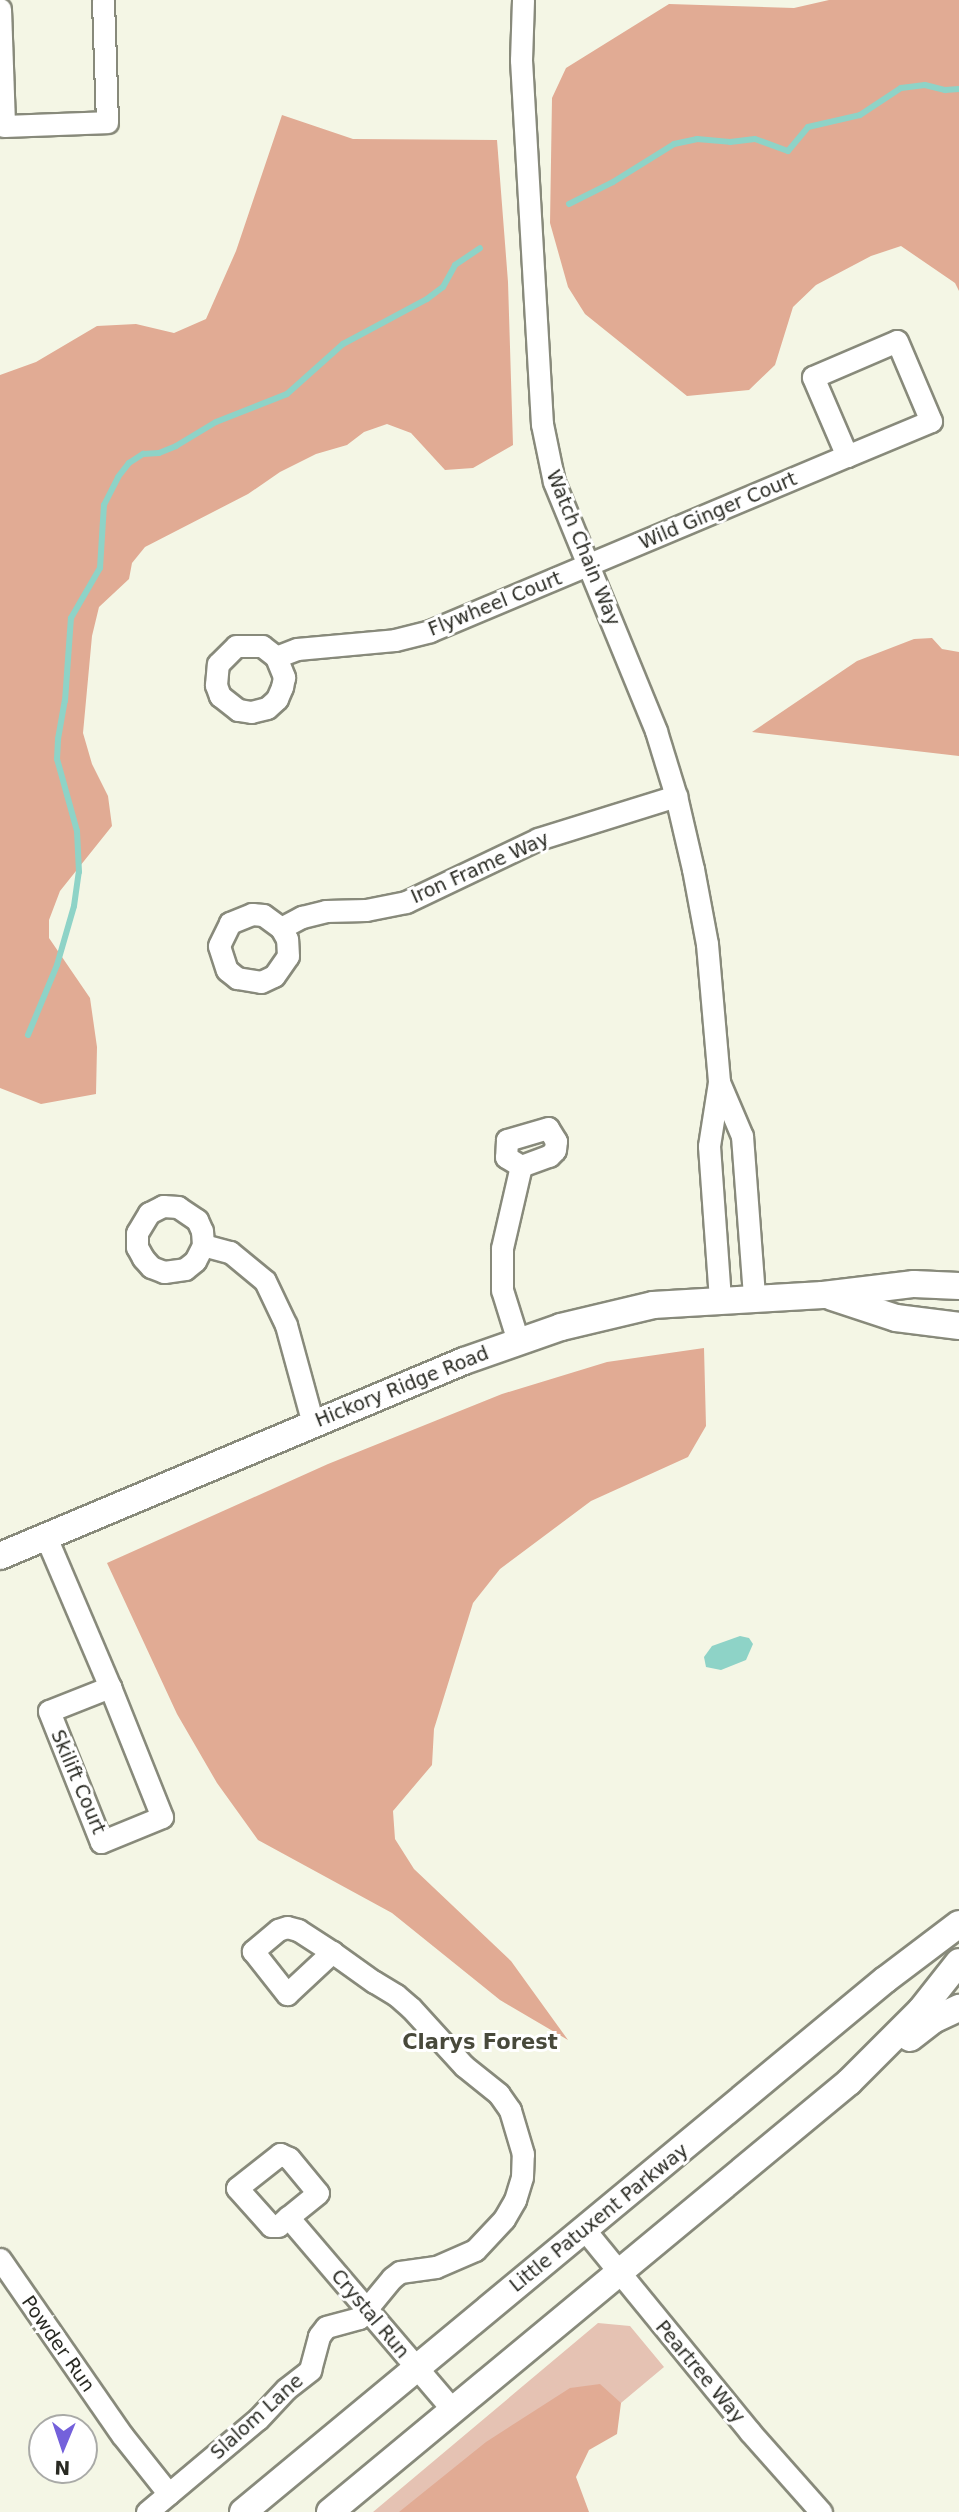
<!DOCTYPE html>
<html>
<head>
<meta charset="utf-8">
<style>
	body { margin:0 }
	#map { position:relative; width:959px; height:2512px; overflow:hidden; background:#f4f6e5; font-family:"DejaVu Sans",sans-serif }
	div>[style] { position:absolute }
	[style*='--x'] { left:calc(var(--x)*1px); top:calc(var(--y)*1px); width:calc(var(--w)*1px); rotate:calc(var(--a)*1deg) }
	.green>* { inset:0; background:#e5c2b3 }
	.forest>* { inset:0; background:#e1ab94 }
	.water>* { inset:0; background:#8ed3c7 }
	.stream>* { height:6px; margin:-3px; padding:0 3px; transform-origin:3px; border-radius:3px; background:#8ed3c7 }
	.roads { filter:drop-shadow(2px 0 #888a7b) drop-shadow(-2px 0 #888a7b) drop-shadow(0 2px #888a7b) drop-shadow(0 -2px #888a7b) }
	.minor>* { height:21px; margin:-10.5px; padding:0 10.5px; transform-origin:10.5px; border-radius:10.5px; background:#fff }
	.tertiary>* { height:26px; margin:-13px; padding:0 13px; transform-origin:13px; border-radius:13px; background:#fff }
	span { translate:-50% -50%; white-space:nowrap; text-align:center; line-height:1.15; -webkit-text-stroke:6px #fff; paint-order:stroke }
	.street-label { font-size:19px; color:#292a23 }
	.neighbourhood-label { font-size:21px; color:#48493b; font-weight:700 }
	.north { position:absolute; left:28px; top:2414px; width:70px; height:70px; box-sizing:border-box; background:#fff; border:2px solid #a9aaa7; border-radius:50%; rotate:182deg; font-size:19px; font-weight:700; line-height:28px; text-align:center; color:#292a23 }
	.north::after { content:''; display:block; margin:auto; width:24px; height:32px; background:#7461db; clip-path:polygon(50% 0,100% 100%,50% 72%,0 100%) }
</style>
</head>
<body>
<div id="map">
	<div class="green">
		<div style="clip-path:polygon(598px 2323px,630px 2326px,664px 2367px,542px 2469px,577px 2512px,373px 2512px)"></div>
	</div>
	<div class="forest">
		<div style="clip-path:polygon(829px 0,959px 0,959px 291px,955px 283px,901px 246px,871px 256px,816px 285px,793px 307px,775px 365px,749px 390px,687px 396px,585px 314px,568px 287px,550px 223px,552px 98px,566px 68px,669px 4px,794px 8px)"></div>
		<div style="clip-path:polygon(282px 115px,353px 139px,497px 140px,508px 282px,513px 445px,473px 468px,445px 470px,411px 433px,387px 424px,364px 432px,347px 445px,316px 454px,280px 472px,248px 494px,145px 547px,132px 563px,129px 579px,99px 607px,92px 636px,83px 733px,92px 764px,108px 796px,112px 826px,60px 891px,49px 920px,49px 938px,90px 998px,97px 1047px,96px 1094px,41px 1104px,0 1088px,0 375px,36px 362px,97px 326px,136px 324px,174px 333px,206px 319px,236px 251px)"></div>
		<div style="clip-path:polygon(932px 638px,942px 649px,959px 652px,959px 756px,752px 732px,857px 661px,914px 639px)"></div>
		<div style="clip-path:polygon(704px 1348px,706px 1426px,688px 1457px,591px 1501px,500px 1569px,473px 1603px,434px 1729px,432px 1765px,393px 1811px,395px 1839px,414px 1869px,511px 1961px,568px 2040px,500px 2000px,392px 1913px,258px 1840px,217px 1783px,177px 1714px,107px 1563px,328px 1464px,502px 1394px,607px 1362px)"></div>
		<div style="clip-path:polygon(600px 2384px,621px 2403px,617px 2434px,589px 2450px,576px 2477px,589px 2512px,399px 2512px,486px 2442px,570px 2388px)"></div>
	</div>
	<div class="water">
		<div style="clip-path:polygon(740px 1636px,749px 1638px,753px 1644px,746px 1660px,721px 1670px,706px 1667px,704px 1657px,712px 1646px)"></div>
	</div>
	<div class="stream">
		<div style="--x:569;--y:204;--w:49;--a:-26.6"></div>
		<div style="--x:613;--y:182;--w:72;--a:-31.9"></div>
		<div style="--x:674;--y:144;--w:24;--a:-12"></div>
		<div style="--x:697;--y:139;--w:33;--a:5"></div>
		<div style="--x:730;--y:142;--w:25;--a:-7"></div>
		<div style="--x:755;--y:139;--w:35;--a:20"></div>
		<div style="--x:788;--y:151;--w:31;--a:-50"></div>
		<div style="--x:808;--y:127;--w:53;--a:-13"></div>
		<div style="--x:860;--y:115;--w:49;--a:-33.4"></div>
		<div style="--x:901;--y:88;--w:24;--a:-7"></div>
		<div style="--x:925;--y:85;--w:21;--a:14"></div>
		<div style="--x:945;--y:90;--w:14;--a:-4"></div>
		<div style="--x:28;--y:1035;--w:76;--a:-67.5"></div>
		<div style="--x:57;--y:965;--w:61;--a:-73.9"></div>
		<div style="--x:74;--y:906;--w:34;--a:-82"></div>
		<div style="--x:79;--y:872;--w:41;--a:-92.8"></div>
		<div style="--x:77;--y:831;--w:75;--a:-105.5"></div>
		<div style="--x:57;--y:759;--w:20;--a:-87"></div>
		<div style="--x:58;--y:739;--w:39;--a:-80"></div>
		<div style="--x:65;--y:701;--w:83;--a:-85.9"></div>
		<div style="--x:71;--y:618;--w:58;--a:-59.9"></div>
		<div style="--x:100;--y:568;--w:63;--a:-86.4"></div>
		<div style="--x:104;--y:505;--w:31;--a:-63"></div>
		<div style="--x:118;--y:477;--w:18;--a:-52"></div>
		<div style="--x:129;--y:463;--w:17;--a:-33"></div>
		<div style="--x:143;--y:454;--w:16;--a:-4"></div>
		<div style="--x:159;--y:453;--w:18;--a:-22"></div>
		<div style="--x:176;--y:446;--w:47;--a:-31"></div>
		<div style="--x:216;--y:422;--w:76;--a:-21.5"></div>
		<div style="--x:287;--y:394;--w:75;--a:-41.8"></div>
		<div style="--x:343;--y:344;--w:95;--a:-28.2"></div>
		<div style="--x:427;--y:299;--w:20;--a:-37"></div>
		<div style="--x:443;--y:287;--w:25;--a:-61"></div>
		<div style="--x:455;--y:265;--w:30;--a:-34"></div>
	</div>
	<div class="roads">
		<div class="minor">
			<div style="--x:523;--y:0;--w:60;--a:91.9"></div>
			<div style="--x:521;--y:60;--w:365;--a:86.7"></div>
			<div style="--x:542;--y:424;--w:59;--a:78.3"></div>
			<div style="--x:554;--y:482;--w:269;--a:67.7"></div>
			<div style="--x:656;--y:731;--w:68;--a:72.9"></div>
			<div style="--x:676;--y:796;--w:75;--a:76.9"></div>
			<div style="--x:693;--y:869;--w:76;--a:79.4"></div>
			<div style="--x:707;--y:944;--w:139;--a:85"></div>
			<div style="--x:719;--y:1082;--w:65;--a:98.9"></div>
			<div style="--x:709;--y:1146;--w:154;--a:85.9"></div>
			<div style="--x:0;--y:9;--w:117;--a:88"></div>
			<div style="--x:4;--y:126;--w:103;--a:-2.2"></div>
			<div style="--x:107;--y:122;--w:122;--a:-91.9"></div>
			<div style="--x:276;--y:657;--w:22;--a:68"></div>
			<div style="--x:284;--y:677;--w:10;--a:101"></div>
			<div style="--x:282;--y:687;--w:13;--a:113"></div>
			<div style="--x:277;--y:699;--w:13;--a:138"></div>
			<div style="--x:267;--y:708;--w:16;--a:166"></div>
			<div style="--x:251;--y:712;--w:13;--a:-171"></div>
			<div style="--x:238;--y:710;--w:23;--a:-142"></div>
			<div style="--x:220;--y:696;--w:12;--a:-110"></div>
			<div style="--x:216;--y:685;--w:21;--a:-85"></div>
			<div style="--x:218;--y:664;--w:25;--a:-45"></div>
			<div style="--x:236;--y:646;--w:26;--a:0"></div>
			<div style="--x:262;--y:646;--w:18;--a:38"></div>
			<div style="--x:276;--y:657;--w:22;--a:-21"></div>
			<div style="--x:297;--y:649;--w:98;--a:-5.2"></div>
			<div style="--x:395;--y:640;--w:36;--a:-14"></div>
			<div style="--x:430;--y:631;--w:452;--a:-22.8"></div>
			<div style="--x:847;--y:456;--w:86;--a:-113.3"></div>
			<div style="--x:813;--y:377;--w:91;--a:-23.2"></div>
			<div style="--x:897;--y:341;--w:87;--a:67"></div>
			<div style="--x:931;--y:421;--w:91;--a:157.4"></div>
			<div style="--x:281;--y:928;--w:22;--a:-144"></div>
			<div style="--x:263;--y:915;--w:11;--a:-175"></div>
			<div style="--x:252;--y:914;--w:24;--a:158"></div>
			<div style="--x:230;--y:923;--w:25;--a:116"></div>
			<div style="--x:219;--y:946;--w:25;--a:72"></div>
			<div style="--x:227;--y:970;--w:13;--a:39"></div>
			<div style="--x:237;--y:978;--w:24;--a:9"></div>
			<div style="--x:261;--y:982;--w:14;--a:-25"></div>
			<div style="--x:274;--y:976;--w:24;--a:-55"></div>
			<div style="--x:288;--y:956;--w:17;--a:-93"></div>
			<div style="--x:287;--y:939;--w:13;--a:-119"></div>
			<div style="--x:281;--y:928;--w:24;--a:-28"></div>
			<div style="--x:302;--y:917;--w:25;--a:-14"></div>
			<div style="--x:326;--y:911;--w:40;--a:-1.4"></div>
			<div style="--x:366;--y:910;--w:41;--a:-11.3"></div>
			<div style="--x:406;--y:902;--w:146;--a:-25.5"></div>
			<div style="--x:538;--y:839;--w:145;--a:-17.3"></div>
			<div style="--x:719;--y:1082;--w:59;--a:66.9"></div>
			<div style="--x:742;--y:1136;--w:161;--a:85.7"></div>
			<div style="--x:203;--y:1245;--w:14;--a:-94"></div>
			<div style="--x:202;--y:1231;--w:12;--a:-114"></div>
			<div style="--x:197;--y:1220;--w:23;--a:-146"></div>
			<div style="--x:178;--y:1207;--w:15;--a:-176"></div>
			<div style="--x:163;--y:1206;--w:16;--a:153"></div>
			<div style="--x:149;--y:1213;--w:23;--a:121"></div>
			<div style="--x:137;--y:1233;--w:14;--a:90"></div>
			<div style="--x:137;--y:1247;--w:13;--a:61"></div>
			<div style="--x:143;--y:1258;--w:12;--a:48"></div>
			<div style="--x:151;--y:1267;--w:14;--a:21"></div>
			<div style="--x:164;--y:1272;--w:21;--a:-8"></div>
			<div style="--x:185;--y:1269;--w:13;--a:-39"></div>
			<div style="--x:195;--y:1261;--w:18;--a:-63"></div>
			<div style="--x:203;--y:1245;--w:28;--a:15"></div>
			<div style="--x:230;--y:1252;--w:45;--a:39.6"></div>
			<div style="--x:265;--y:1281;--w:49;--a:64.5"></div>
			<div style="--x:286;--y:1325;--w:103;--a:74.7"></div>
			<div style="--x:518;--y:1341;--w:53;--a:-107.4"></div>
			<div style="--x:502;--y:1290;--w:42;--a:-90"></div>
			<div style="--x:502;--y:1248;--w:84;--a:-77"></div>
			<div style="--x:521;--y:1166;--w:30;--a:-20"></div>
			<div style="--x:549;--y:1156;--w:8;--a:-45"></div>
			<div style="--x:555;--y:1150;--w:9;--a:-84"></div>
			<div style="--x:556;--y:1141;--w:15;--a:-122"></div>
			<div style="--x:548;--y:1128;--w:43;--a:163.7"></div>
			<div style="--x:507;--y:1140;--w:17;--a:93"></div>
			<div style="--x:506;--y:1157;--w:17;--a:31"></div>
			<div style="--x:46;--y:1537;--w:163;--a:66.9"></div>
			<div style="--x:110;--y:1687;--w:140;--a:68.2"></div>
			<div style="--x:162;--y:1817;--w:66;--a:157.7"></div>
			<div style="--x:101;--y:1842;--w:141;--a:-111.7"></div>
			<div style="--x:49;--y:1711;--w:66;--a:-21.5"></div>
			<div style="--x:288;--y:2217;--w:13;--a:138"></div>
			<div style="--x:278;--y:2226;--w:7;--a:180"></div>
			<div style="--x:271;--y:2226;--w:51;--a:-131.8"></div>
			<div style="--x:237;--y:2188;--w:55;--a:-38.3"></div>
			<div style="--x:280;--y:2154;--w:10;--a:24"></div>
			<div style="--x:289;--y:2158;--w:45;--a:50.4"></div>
			<div style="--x:318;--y:2193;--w:38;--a:141"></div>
			<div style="--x:288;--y:2217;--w:254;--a:49.5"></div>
			<div style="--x:584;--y:2229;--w:262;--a:50.7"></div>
			<div style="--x:750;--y:2432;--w:107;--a:48.4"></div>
			<div style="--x:0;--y:2259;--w:214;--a:55.3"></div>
			<div style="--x:122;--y:2435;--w:75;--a:51.5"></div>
			<div style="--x:147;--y:2512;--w:145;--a:-40"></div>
			<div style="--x:258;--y:2419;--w:41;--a:-47"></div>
			<div style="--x:286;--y:2389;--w:31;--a:-38"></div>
			<div style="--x:310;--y:2370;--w:35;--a:-75"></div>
			<div style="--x:319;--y:2336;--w:11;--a:-52"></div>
			<div style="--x:326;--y:2327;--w:34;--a:-15"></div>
			<div style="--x:359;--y:2318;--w:52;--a:-50.5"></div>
			<div style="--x:392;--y:2278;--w:10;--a:-37"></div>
			<div style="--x:400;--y:2272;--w:36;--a:-8"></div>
			<div style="--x:436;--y:2267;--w:43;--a:-23.6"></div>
			<div style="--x:475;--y:2250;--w:42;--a:-46.9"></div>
			<div style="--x:504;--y:2219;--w:22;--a:-60"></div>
			<div style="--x:515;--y:2200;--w:24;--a:-73"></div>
			<div style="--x:522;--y:2177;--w:23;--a:-88"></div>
			<div style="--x:523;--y:2154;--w:46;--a:-106.5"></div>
			<div style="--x:510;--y:2110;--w:19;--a:-125"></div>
			<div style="--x:499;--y:2094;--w:45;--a:-141.3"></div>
			<div style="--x:464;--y:2066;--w:79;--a:-132.4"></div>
			<div style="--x:411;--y:2008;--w:20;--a:-139"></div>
			<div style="--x:396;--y:1995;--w:26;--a:-149"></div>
			<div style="--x:374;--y:1982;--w:52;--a:-144.5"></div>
			<div style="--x:332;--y:1952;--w:40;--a:-147.1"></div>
			<div style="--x:298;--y:1930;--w:11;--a:-165"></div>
			<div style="--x:287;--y:1927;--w:9;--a:162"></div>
			<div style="--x:278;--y:1930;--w:33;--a:140"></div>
			<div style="--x:253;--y:1951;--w:55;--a:51.7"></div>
			<div style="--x:287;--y:1994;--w:62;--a:-43"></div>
		</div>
		<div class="tertiary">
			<div style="--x:832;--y:1297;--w:67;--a:18.2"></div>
			<div style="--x:896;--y:1318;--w:64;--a:7.2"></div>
			<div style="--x:0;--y:1556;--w:503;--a:-22.8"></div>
			<div style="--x:464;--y:1361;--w:103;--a:-19.3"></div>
			<div style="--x:561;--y:1327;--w:95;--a:-13.4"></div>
			<div style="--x:653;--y:1305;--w:170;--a:-3.4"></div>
			<div style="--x:823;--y:1295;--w:92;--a:-6.9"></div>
			<div style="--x:914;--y:1284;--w:45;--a:2.5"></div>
			<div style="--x:910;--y:2038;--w:29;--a:-38"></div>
			<div style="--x:933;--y:2020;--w:29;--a:-25"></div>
			<div style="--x:243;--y:2512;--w:834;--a:-39.65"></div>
			<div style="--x:885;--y:1980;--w:93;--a:-37.1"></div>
			<div style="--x:330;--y:2512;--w:674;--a:-39.64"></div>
			<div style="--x:849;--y:2082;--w:102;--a:-45"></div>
			<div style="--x:921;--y:2010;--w:61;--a:-51.6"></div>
		</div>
	</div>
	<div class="street-label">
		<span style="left:718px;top:511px;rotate:-23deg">Wild Ginger Court</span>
		<span style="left:583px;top:548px;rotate:68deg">Watch Chain Way</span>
		<span style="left:495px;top:604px;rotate:-22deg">Flywheel Court</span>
		<span style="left:480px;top:868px;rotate:-24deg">Iron Frame Way</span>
		<span style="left:402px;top:1387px;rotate:-22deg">Hickory Ridge Road</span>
		<span style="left:78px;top:1782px;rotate:67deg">Skilift Court</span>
		<span style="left:599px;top:2218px;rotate:-39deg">Little Patuxent Parkway</span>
		<span style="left:370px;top:2314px;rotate:50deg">Crystal Run</span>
		<span style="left:58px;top:2344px;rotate:55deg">Powder Run</span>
		<span style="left:700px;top:2372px;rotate:50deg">Peartree Way</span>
		<span style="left:257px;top:2417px;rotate:-42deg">Slalom Lane</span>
	</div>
	<div class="neighbourhood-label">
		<span style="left:480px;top:2042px">Clarys Forest</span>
	</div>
	<div class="north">N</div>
</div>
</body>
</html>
